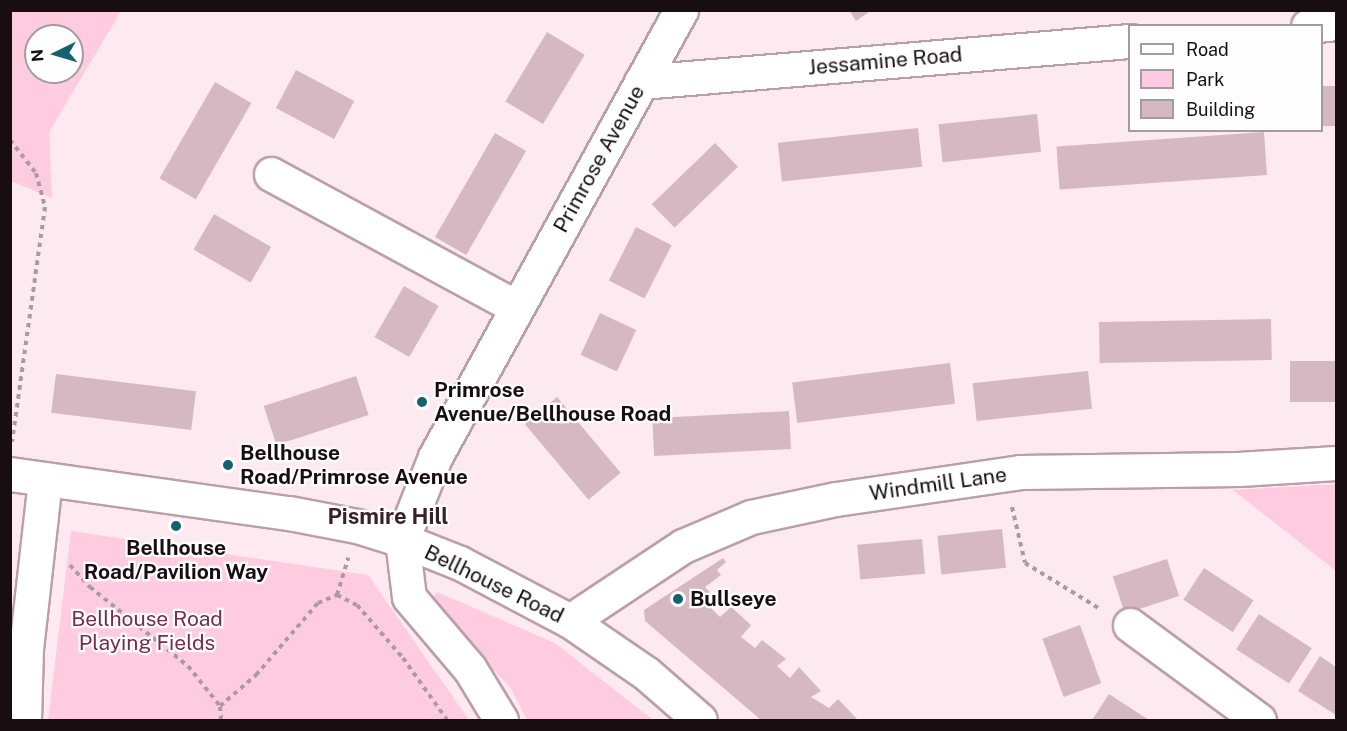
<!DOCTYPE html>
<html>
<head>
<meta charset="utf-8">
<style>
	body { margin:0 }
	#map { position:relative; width:1347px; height:731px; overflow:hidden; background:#fdeaf0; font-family:"Public Sans",sans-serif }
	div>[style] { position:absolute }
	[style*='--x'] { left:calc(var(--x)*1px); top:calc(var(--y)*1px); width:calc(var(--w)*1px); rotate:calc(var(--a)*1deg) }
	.green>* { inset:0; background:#feccde }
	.building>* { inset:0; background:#d5b8c2; transform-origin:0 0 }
	.path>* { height:4px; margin-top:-2px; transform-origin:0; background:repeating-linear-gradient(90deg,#ab9ba0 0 4.5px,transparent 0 9px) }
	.roads { filter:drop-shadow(2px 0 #bb9fa8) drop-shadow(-2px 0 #bb9fa8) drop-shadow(0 2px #bb9fa8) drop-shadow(0 -2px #bb9fa8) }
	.minor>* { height:33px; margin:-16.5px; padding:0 16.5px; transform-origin:16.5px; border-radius:16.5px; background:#fff }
	.major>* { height:33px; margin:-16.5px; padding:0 16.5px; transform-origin:16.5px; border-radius:16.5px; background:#fff }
	.dots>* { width:16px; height:16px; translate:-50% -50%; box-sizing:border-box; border:3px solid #fdfdfd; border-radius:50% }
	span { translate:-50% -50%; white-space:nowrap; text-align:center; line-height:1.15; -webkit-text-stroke:4.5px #fdfdfd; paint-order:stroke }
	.street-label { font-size:21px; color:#180e12 }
	.poi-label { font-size:21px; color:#180e12; font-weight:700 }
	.left { translate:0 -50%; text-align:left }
	.park-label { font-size:21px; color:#762c4c }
	.neighbourhood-label { font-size:22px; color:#38222a; font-weight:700 }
	.frame { position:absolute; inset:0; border:12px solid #180e12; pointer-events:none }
	.legend { position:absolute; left:1128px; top:24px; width:195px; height:108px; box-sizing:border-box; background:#fdfdfd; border:2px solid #a19d9f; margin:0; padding:8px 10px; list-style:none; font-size:18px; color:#180e12 }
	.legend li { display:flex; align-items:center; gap:12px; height:30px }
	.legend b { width:30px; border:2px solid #a19d9f }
	.north { position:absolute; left:24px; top:24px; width:60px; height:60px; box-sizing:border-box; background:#fdfdfd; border:2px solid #a19d9f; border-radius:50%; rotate:265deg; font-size:16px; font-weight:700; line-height:24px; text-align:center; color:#180e12 }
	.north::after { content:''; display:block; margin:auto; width:21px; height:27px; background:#16616e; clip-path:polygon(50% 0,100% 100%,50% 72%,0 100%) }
</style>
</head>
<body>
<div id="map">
	<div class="green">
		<div style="clip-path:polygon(evenodd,10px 11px,121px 11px,49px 132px,52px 198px,11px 181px,10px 11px,36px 36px,72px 36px,72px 72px,36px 72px,36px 36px)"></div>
		<div style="clip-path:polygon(1336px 484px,1336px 571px,1233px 490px)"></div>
		<div style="clip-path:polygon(71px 531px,368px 575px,469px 720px,48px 720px)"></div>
		<div style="clip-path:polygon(437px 592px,555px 643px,653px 720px,527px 720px,510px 687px,430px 604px)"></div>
	</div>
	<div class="building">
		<div style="clip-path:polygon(849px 10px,872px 10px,856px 21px)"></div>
		<div style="left:547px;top:32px;width:44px;height:81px;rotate:31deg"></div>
		<div style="left:296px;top:70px;width:66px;height:43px;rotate:28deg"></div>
		<div style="left:215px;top:82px;width:42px;height:111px;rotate:30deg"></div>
		<div style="left:1336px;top:86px;width:40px;height:14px;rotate:90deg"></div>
		<div style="left:1037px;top:114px;width:38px;height:99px;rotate:84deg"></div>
		<div style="left:918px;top:128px;width:39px;height:141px;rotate:84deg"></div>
		<div style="left:1264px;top:132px;width:43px;height:208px;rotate:86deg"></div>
		<div style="left:495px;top:133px;width:36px;height:120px;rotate:30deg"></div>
		<div style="left:715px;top:143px;width:33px;height:88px;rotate:46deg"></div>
		<div style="left:214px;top:214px;width:66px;height:41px;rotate:30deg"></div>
		<div style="left:636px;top:227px;width:40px;height:60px;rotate:27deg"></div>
		<div style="left:404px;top:286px;width:40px;height:59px;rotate:30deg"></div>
		<div style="left:600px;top:313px;width:40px;height:46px;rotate:25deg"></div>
		<div style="left:1271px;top:319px;width:41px;height:172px;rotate:89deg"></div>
		<div style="left:1336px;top:361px;width:41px;height:46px;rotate:90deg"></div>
		<div style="left:950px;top:363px;width:41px;height:159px;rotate:83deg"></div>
		<div style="left:1088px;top:371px;width:38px;height:116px;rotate:84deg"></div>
		<div style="left:56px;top:374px;width:141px;height:39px;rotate:7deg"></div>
		<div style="left:356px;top:376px;width:41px;height:97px;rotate:72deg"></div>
		<div style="left:557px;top:397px;width:99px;height:42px;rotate:50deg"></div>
		<div style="left:789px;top:411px;width:38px;height:137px;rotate:87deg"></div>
		<div style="left:1002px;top:529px;width:39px;height:65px;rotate:84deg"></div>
		<div style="left:922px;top:539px;width:35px;height:65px;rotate:85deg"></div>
		<div style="clip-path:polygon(723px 558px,726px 562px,717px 570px,721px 575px,705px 587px,716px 599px,709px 606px,720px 617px,731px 607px,751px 625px,741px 637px,755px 648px,762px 640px,786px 659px,777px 666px,790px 678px,799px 667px,821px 691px,811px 697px,829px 708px,838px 699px,858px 720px,761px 720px,645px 621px,644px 610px)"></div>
		<div style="left:1167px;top:559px;width:39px;height:57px;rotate:72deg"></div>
		<div style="left:1204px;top:568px;width:59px;height:38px;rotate:33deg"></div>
		<div style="left:1259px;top:614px;width:63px;height:42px;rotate:33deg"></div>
		<div style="left:1080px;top:625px;width:62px;height:40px;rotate:70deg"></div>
		<div style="clip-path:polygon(1320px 656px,1336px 667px,1336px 715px,1298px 691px)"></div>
		<div style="clip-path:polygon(1109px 694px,1135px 711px,1149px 720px,1092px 720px)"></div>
	</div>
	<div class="path">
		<div style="--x:10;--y:140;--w:42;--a:51.8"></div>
		<div style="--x:36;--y:173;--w:35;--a:75"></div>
		<div style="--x:45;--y:207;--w:237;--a:98"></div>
		<div style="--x:1012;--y:507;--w:57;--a:76.9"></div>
		<div style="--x:1025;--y:563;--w:88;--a:31.5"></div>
		<div style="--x:70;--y:565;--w:30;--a:48"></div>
		<div style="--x:90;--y:587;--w:126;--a:38.9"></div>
		<div style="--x:188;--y:666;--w:51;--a:51.3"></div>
		<div style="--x:337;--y:595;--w:39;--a:-73"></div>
		<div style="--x:221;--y:720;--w:14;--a:-94"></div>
		<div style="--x:220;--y:706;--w:48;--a:-40.7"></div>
		<div style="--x:256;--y:675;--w:95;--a:-49.3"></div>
		<div style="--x:318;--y:603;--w:21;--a:-23"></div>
		<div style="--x:337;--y:595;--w:22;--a:27"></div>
		<div style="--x:357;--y:605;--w:70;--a:49"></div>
		<div style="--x:403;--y:658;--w:76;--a:54.6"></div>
	</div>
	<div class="roads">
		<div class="minor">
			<div style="--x:1308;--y:26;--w:28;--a:-6"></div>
			<div style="--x:641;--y:82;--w:491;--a:-4.8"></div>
			<div style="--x:271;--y:174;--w:279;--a:28.5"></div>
			<div style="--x:570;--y:621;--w:136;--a:-33.6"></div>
			<div style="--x:683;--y:546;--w:74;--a:-23.1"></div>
			<div style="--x:751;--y:517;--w:87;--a:-12"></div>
			<div style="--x:836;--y:499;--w:186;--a:-8.3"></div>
			<div style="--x:1020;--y:472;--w:218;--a:-0.8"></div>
			<div style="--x:1238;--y:469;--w:98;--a:-3.5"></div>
			<div style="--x:1130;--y:625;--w:160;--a:36.4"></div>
			<div style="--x:24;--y:720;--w:71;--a:-88.4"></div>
			<div style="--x:26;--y:649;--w:171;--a:-83.6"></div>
			<div style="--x:501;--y:720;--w:60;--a:-121.3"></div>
			<div style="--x:470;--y:669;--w:94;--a:-130.3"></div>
			<div style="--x:409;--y:597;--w:57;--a:-97"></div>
			<div style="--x:402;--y:540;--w:89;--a:-68.3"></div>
			<div style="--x:435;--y:457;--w:510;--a:-61.17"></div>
		</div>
		<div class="major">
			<div style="--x:10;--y:474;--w:282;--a:8"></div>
			<div style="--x:289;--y:513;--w:69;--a:10.8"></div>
			<div style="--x:357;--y:526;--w:47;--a:17.3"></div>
			<div style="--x:402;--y:540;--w:62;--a:21.6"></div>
			<div style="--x:460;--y:563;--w:124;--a:27.8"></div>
			<div style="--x:570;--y:621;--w:93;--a:34.5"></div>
			<div style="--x:647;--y:674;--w:70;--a:41"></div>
		</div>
	</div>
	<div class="dots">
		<div style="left:422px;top:402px;background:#16616e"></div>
		<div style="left:228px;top:465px;background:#16616e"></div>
		<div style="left:176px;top:526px;background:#16616e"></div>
		<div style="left:678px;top:599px;background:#16616e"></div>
	</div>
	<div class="street-label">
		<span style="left:885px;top:61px;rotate:-5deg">Jessamine Road</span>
		<span style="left:599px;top:159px;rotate:-61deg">Primrose Avenue</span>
		<span style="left:938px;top:484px;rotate:-8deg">Windmill Lane</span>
		<span style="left:494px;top:584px;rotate:26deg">Bellhouse Road</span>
	</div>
	<div class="poi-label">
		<span class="left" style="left:434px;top:402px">Primrose<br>Avenue/Bellhouse Road</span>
		<span class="left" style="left:240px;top:465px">Bellhouse<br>Road/Primrose Avenue</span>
		<span style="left:176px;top:560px">Bellhouse<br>Road/Pavilion Way</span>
		<span class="left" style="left:690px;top:599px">Bullseye</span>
	</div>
	<div class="park-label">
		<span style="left:147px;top:631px">Bellhouse Road<br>Playing Fields</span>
	</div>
	<div class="neighbourhood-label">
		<span style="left:388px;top:517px">Pismire Hill</span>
	</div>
	<div class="frame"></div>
	<ul class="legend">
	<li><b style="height:8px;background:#fff"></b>Road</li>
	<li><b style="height:16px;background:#feccde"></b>Park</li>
	<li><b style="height:16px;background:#d5b8c2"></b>Building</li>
	</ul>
	<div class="north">N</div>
</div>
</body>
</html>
